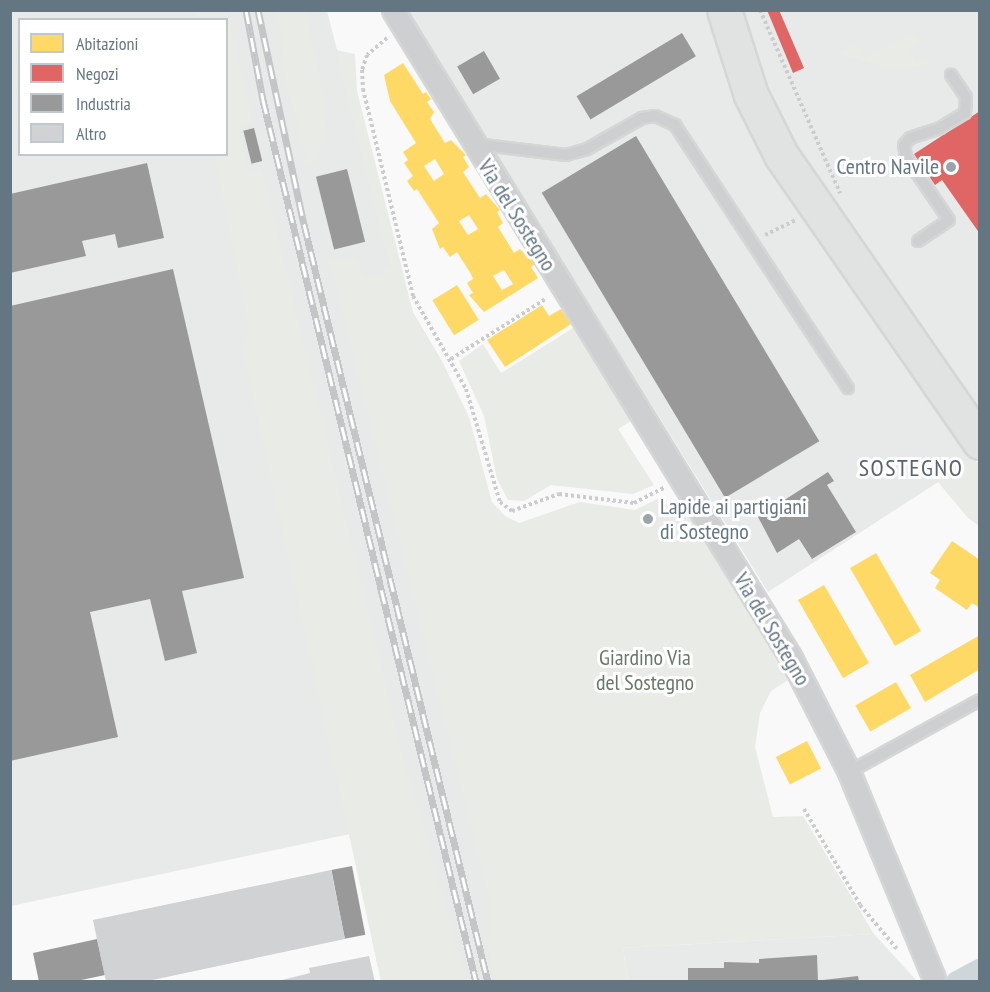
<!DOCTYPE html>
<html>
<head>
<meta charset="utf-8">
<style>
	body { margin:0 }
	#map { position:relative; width:990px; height:992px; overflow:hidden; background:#f9f9f9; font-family:"PT Sans Narrow",sans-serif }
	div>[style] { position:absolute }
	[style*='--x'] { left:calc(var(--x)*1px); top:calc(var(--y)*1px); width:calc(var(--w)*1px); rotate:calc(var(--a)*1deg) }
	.built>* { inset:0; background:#e8e9e9 }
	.green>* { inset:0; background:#e8ebe6 }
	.homes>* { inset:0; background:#ffd966; transform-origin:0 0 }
	.shops>* { inset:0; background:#e06666 }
	.industry>* { inset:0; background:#999; transform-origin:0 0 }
	.canal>* { height:22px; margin:-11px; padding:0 11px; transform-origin:11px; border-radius:11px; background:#ced6d9 }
	.building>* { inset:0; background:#d0d2d3 }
	.path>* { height:4px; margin-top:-2px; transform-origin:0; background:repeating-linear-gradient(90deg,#cbcccd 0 3px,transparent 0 6px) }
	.roads { filter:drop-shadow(2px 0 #d5d6d6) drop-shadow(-2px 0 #d5d6d6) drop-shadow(0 2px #d5d6d6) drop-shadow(0 -2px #d5d6d6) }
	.lane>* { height:10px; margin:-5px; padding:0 5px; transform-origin:5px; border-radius:5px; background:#cecfd0 }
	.street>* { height:21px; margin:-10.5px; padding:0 10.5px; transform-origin:10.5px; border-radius:10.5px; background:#cecfd0 }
	.highway>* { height:33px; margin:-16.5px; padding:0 16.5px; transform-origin:16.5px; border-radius:16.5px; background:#e1e2e2 }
	.rail>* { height:7px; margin-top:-3.5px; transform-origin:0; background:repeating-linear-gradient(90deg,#fff 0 14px,#c3c5c6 0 28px); box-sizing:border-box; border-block:2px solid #c3c5c6 }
	.dots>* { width:16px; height:16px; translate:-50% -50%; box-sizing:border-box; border:3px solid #fff; border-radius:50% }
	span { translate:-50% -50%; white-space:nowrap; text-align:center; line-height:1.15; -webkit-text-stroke:6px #fff; paint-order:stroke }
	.poi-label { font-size:22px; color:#657683 }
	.right { translate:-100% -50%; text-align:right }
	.left { translate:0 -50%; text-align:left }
	.street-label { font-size:22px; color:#657683 }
	.park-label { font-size:22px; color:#687a64 }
	.neighbourhood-label { font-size:24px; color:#57646e; letter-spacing:1.5px }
	.frame { position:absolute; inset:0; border:12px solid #657683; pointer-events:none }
	.legend { position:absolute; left:18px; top:18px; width:210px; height:138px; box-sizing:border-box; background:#fff; border:2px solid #c1c8cd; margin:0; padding:8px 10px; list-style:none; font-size:18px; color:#657683 }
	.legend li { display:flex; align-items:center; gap:12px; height:30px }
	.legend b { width:30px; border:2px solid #c1c8cd }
</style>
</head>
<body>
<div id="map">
	<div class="built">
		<div style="clip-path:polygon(evenodd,10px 11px,327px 11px,577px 981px,381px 981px,350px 834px,11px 906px,10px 11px,20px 20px,226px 20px,226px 154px,20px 154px,20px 20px)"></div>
		<div style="clip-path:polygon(407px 11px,716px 11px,774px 162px,933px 404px,974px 459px,768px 592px)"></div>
		<div style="clip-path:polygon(743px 11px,979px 11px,979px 414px,954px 381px,792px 137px,768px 85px)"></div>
		<div style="clip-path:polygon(874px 934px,917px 981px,628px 981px,623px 948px)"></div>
	</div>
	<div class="green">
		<div style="clip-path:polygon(194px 11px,227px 11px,253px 123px,239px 126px,249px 172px,262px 169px,402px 753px,467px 981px,381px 981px,245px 359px,248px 324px,214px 155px,226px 154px,226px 20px,196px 19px)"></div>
		<div style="clip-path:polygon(278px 11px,306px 11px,321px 84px,327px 140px,312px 165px,307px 162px,285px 79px)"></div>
		<div style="clip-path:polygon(913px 34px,915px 39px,922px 39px,910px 49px,916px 63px,927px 59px,933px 64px,893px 70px,837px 54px,855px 45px,862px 58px)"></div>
		<div style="clip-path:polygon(336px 50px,355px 54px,357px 91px,413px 312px,442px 361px,469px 417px,492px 502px,505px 516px,519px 523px,580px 502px,635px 510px,663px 496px,673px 511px,689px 505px,793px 677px,771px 691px,760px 713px,755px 747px,773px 817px,803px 816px,874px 934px,623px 948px,628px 981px,497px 981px,488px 948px,489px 900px,330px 261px,352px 257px,364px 275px,380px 275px,390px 266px)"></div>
		<div style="clip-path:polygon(573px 328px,631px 421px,618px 429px,654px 485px,633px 494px,551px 485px,524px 501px,508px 500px,497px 479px,484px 416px,459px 361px,483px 344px,501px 373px)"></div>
		<div style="clip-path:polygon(974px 459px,979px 464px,979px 526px,968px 518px,938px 482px)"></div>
	</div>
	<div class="homes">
		<div style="clip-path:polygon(evenodd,403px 63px,423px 94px,426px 92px,431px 99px,427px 102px,434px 112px,430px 119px,445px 143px,451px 140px,466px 155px,463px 157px,469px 167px,463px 172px,480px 198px,486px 194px,500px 210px,497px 212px,503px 223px,498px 227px,514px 253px,520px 249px,535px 264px,531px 267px,538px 278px,484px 312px,469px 295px,473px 293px,467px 283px,473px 279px,471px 274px,457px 252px,450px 257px,443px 247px,440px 249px,432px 229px,439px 223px,417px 189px,414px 191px,407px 181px,413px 176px,404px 163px,408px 160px,403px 152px,416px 143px,390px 101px,384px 75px,403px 63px,435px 159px,444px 174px,434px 181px,424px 166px,435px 159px,403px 63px,469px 215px,478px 229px,468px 235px,459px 221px,469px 215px,403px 63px,504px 270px,513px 284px,502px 290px,493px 276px,504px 270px)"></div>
		<div style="left:457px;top:285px;width:41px;height:29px;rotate:58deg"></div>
		<div style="clip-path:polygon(542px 305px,549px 316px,561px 309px,571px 324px,505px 367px,487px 340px)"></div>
		<div style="clip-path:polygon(952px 541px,980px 560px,980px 608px,972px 603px,967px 610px,935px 588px,940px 580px,930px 573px)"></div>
		<div style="left:876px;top:553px;width:90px;height:30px;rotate:60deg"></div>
		<div style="left:824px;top:585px;width:90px;height:30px;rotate:60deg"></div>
		<div style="clip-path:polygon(980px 635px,980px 669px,925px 702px,910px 675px)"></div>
		<div style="left:896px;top:682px;width:30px;height:47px;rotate:60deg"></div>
		<div style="left:807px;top:741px;width:31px;height:35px;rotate:63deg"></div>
	</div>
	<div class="shops">
		<div style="clip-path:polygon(767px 10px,779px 10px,804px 68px,793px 73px)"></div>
		<div style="clip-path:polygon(980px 111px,980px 234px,942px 180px,935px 185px,914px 154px)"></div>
	</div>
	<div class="industry">
		<div style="left:682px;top:33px;width:27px;height:123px;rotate:59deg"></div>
		<div style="left:484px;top:51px;width:32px;height:31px;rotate:60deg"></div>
		<div style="left:254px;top:128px;width:34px;height:11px;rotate:76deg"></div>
		<div style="left:636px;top:136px;width:356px;height:110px;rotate:59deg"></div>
		<div style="clip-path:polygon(147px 163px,164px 238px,118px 248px,115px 234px,82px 241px,86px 256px,10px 273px,10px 194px)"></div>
		<div style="left:347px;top:169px;width:75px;height:32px;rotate:76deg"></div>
		<div style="clip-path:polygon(173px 269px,244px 578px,182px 591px,197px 653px,165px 661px,150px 599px,90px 612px,118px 737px,10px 761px,10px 306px)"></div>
		<div style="clip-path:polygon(828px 472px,834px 481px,827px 485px,856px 532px,812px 559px,799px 539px,777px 553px,758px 517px)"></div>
		<div style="left:352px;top:866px;width:70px;height:21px;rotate:79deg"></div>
		<div style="clip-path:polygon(97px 939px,105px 975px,72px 982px,39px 982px,33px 953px)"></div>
		<div style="clip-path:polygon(817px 955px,818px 982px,688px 982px,688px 968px,724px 968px,724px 962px,759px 963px,759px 959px)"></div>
		<div style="clip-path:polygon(858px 976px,859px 982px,823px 982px,823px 980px)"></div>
	</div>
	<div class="canal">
		<div style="--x:957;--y:982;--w:26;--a:-28"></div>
	</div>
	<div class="building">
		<div style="clip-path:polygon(331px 870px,345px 939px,143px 982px,106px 982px,93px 920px)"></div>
		<div style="clip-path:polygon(369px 956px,375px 982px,274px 982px,310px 973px,309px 968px)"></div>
	</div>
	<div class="path">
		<div style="--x:760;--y:10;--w:200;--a:66.4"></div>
		<div style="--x:387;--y:38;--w:26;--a:140"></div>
		<div style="--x:367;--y:55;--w:16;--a:108"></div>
		<div style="--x:362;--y:70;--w:19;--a:87"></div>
		<div style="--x:363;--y:89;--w:213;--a:76.4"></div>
		<div style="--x:413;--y:296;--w:107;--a:60.3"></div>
		<div style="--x:466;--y:389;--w:118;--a:73.3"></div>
		<div style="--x:500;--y:502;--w:15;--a:37"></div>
		<div style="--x:512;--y:511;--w:50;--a:-19.9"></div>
		<div style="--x:559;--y:494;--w:76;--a:6.8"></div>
		<div style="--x:634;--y:503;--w:35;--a:-27"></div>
		<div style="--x:765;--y:235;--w:34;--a:-26"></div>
		<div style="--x:451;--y:359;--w:114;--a:-32.4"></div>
		<div style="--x:804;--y:809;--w:111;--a:59.7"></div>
		<div style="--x:860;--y:905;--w:57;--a:49.9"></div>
	</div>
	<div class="roads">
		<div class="lane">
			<div style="--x:475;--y:144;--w:92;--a:6.9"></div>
			<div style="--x:566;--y:155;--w:22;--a:-16"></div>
			<div style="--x:587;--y:149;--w:63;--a:-29.4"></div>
			<div style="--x:642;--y:118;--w:13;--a:-9"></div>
			<div style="--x:655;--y:116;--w:22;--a:24"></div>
			<div style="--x:675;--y:125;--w:315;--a:56.7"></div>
			<div style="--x:918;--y:241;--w:37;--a:-34"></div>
			<div style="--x:949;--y:220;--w:76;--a:-124.3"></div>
			<div style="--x:906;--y:157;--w:12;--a:-99"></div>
			<div style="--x:904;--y:145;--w:9;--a:-49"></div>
			<div style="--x:910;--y:138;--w:32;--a:-18"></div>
			<div style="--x:940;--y:128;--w:29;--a:-31"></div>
			<div style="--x:965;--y:113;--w:16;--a:-86"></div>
			<div style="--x:966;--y:97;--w:27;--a:-124"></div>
			<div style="--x:849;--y:772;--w:149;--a:-28.8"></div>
		</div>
		<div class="street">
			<div style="--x:393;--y:10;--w:760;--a:58.44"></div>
			<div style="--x:791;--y:658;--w:128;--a:63"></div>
			<div style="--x:849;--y:772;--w:223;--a:67.6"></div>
		</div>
		<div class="highway">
			<div style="--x:724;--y:10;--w:89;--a:72.4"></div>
			<div style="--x:751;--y:95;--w:67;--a:63.4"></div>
			<div style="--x:781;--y:155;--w:349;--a:55.3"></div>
		</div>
	</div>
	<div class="rail">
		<div style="--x:246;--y:10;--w:92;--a:79.3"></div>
		<div style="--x:263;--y:100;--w:907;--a:76.42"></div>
		<div style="--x:258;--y:10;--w:219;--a:77.9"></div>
		<div style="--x:304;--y:224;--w:780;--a:76.36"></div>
	</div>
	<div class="dots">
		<div style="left:951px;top:167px;background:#99a4ac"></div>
		<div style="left:648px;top:519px;background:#99a4ac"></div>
	</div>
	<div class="poi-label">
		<span class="right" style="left:939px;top:167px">Centro Navile</span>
		<span class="left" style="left:660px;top:519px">Lapide ai partigiani<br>di Sostegno</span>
	</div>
	<div class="street-label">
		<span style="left:517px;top:215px;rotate:58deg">Via del Sostegno</span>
		<span style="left:772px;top:629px;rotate:59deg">Via del Sostegno</span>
	</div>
	<div class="park-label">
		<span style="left:645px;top:670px">Giardino Via<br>del Sostegno</span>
	</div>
	<div class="neighbourhood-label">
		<span style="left:911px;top:468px">SOSTEGNO</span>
	</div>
	<div class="frame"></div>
	<ul class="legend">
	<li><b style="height:16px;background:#ffd966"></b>Abitazioni</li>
	<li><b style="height:16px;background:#e06666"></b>Negozi</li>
	<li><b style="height:16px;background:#999"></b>Industria</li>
	<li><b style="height:16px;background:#d0d2d3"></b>Altro</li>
	</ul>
</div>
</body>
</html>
